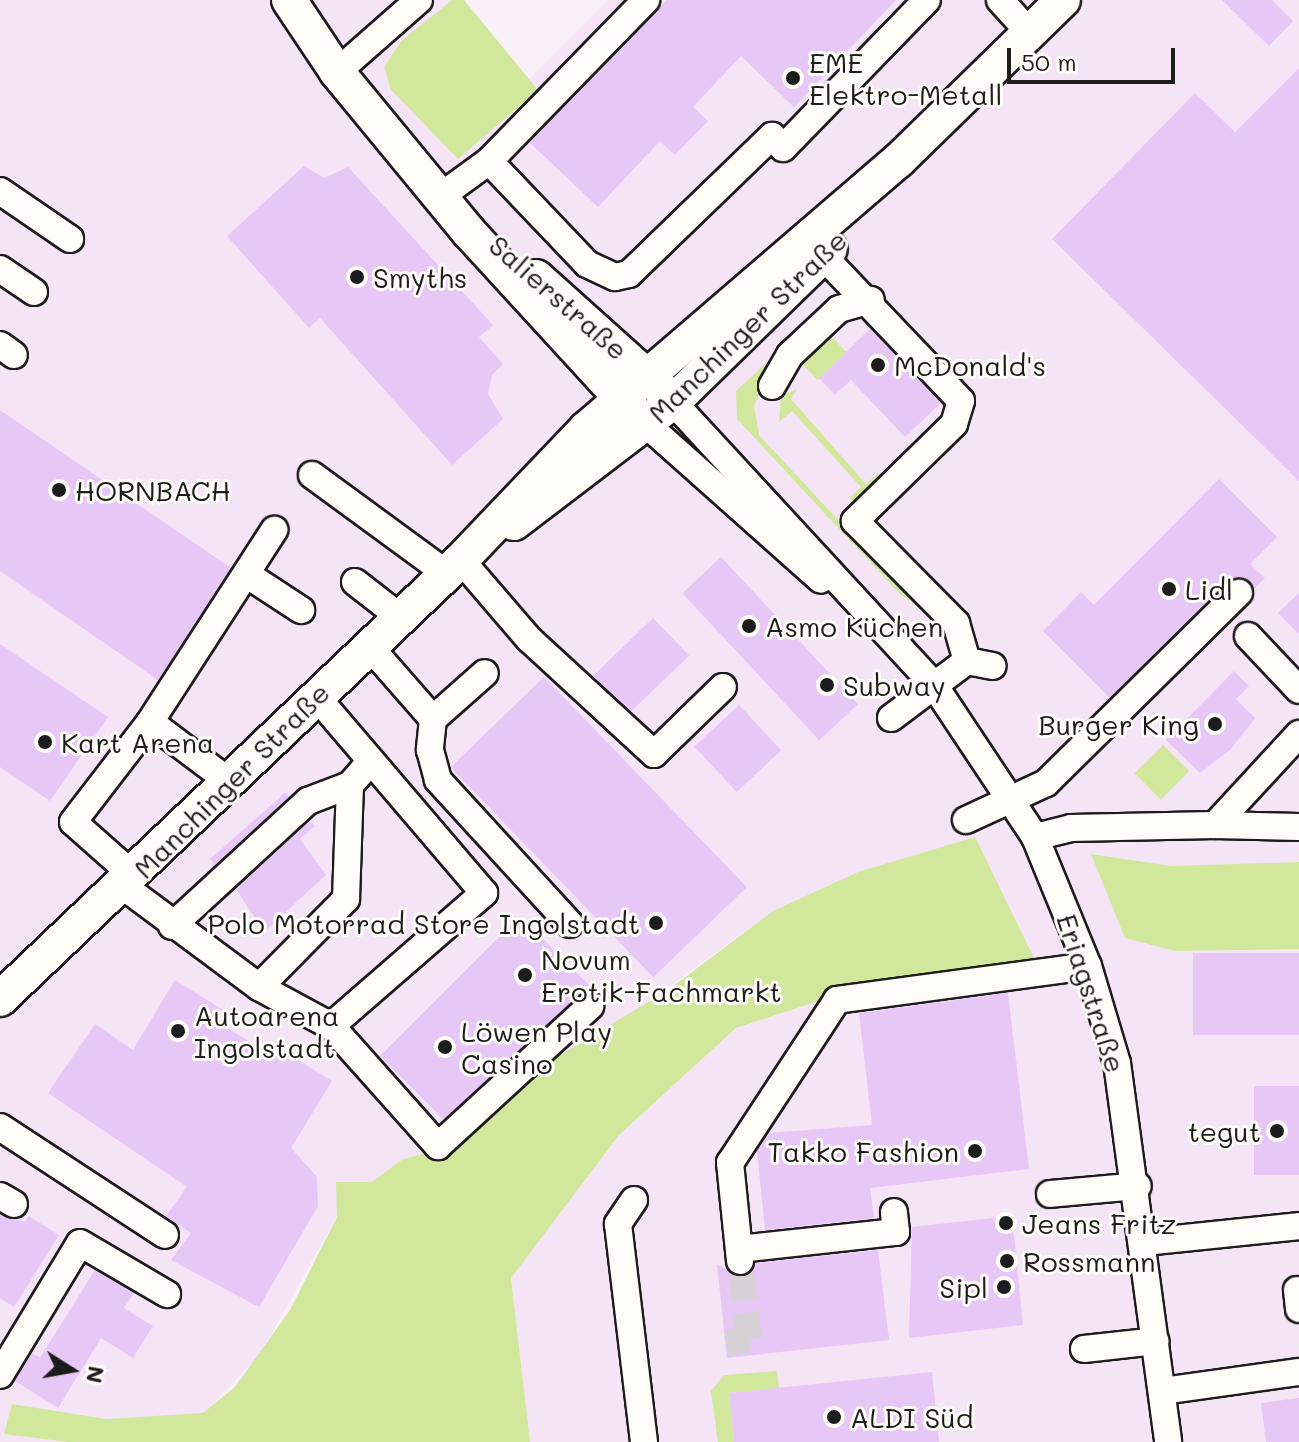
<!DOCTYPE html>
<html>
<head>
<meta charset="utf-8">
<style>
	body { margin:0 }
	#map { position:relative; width:1299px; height:1442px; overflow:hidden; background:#f9f1f7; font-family:Mali,sans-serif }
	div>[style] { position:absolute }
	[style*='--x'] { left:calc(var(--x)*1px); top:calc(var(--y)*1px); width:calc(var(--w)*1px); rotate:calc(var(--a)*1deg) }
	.built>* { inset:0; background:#f4e4f6 }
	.green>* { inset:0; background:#d0e79c; transform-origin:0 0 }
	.building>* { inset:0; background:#e7c7f5; transform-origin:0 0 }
	.minor-tunnel>* { height:26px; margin-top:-13px; transform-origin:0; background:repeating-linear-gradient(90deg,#d8d1d6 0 26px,transparent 0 39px) }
	.roads { filter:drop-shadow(2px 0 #1c1c1c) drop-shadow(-2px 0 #1c1c1c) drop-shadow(0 2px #1c1c1c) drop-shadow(0 -2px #1c1c1c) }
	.minor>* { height:26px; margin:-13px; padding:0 13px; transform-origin:13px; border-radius:13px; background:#fdfcf7 }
	.major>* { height:34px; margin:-17px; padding:0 17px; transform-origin:17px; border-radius:17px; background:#fdfcf7 }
	.dots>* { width:22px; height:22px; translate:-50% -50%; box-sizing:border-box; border:4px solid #fdfcf7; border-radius:50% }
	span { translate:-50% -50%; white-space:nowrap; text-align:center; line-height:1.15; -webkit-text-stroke:6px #fdfcf7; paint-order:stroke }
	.poi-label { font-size:28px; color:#1c1c1c }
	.left { translate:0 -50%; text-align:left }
	.right { translate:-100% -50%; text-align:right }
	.street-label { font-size:28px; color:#1c1c1c }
	.north { position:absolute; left:32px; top:1330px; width:80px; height:80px; -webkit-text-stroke:6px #fdfcf7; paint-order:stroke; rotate:101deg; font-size:22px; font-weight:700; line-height:32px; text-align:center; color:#1c1c1c }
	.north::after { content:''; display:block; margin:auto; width:28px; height:36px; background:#1c1c1c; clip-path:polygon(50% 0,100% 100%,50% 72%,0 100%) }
	.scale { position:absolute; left:1007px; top:48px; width:168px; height:36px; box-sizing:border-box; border:4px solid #1c1c1c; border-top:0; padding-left:10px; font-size:24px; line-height:28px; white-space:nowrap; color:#1c1c1c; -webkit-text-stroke:6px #fdfcf7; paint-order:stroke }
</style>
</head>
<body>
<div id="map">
	<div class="built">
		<div style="clip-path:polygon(0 0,452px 0,401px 41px,384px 67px,391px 90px,458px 159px,538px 90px,529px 79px,608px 0,1299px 0,1299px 862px,1171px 866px,1091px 854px,1175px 951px,1299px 949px,1299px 1442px,530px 1442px,511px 1278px,619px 1135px,736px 1028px,858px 988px,975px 837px,858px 872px,773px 911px,447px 1148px,403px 1159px,337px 1216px,261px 1353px,203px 1414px,106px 1419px,13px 1404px,4px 1434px,68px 1442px,0 1442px)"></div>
	</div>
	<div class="green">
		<div style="clip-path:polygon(452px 0,464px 0,538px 90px,458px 159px,391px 90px,384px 67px,401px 41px)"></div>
		<div style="left:824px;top:329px;width:32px;height:40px;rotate:46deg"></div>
		<div style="clip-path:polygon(778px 352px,754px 406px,759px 435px,902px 589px,940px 615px,944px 627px,898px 592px,737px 419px,736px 391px)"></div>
		<div style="clip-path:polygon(797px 389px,791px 399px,866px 484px,879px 473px,883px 477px,855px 504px,850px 498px,861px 487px,792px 411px,779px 422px,781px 396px)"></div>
		<div style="left:1163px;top:745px;width:37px;height:40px;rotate:45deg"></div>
		<div style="clip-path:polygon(975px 837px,1034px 958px,858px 988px,736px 1028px,619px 1135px,511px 1278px,530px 1442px,68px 1442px,4px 1434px,12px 1404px,106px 1419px,203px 1413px,235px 1387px,290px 1310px,337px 1217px,336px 1182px,372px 1182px,403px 1159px,447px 1148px,539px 1068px,668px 990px,773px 911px,858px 872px)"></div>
		<div style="clip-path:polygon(1091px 854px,1171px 866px,1299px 862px,1299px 949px,1175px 951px,1125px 938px)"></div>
		<div style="clip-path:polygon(777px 1371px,779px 1388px,729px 1393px,734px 1442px,718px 1442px,711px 1391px,724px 1375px)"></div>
	</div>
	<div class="building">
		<div style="clip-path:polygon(667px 0,896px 0,794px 107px,741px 56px,693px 107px,708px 121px,675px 155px,660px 141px,598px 207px,529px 142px)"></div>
		<div style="clip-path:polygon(1222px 0,1272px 0,1293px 21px,1269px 46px)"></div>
		<div style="clip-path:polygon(1299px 68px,1299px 481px,1052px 239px,1195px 93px,1235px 132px)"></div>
		<div style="clip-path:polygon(304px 166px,324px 178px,348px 167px,493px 325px,479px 337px,503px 364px,492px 375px,488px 394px,503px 419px,452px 465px,320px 318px,309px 328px,227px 236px)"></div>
		<div style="clip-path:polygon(870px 329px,941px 403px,905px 437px,851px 380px,835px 395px,819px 378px)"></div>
		<div style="clip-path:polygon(0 410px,231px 568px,158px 680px,0 571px)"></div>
		<div style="clip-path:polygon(1219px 479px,1277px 537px,1250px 564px,1265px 578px,1254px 589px,1244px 578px,1228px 581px,1110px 698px,1043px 631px,1081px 592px,1094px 605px)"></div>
		<div style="left:721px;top:557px;width:201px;height:53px;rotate:47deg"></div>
		<div style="clip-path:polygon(1299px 593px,1299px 634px,1278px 613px)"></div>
		<div style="left:653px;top:618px;width:52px;height:83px;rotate:46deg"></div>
		<div style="clip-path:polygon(0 644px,108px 717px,50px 801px,0 767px)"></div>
		<div style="clip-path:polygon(1234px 671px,1249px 686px,1236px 699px,1255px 718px,1231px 749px,1200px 773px,1166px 740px)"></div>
		<div style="left:544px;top:677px;width:292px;height:130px;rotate:46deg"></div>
		<div style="left:739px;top:705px;width:62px;height:61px;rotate:47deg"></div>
		<div style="clip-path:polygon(286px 792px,289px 797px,215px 865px,210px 859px)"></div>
		<div style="clip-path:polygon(310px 821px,315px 826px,300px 839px,326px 875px,264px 932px,236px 889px)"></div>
		<div style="left:520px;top:916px;width:98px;height:198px;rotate:45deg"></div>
		<div style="left:1299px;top:953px;width:82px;height:106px;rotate:90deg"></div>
		<div style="clip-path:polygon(175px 980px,223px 1010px,216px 1021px,268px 1053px,273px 1045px,332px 1081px,291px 1148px,317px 1177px,318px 1206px,259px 1307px,171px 1260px,191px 1233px,166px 1216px,187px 1187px,48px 1093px,95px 1024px,133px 1050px)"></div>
		<div style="clip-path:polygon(1008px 993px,1029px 1169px,870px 1188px,874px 1218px,765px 1230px,757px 1151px,769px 1133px,872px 1125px,859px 1013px)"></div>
		<div style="left:1299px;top:1086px;width:89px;height:45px;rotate:90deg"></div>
		<div style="clip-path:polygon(0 1214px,25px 1222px,29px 1216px,59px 1235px,14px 1307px,0 1298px)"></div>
		<div style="clip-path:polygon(1012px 1216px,1023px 1325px,909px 1338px,912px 1227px)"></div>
		<div style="clip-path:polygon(878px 1250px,889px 1340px,727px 1358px,717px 1264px,741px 1277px,755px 1263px)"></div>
		<div style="clip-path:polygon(95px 1270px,134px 1293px,124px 1308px,153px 1326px,133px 1358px,101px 1338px,58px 1408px,15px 1381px,32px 1353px,40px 1358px)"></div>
		<div style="clip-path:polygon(932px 1372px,939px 1442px,734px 1442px,729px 1393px)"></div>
		<div style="clip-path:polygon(1299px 1398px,1299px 1442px,1266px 1442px,1261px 1403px)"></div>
	</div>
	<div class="minor-tunnel">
		<div style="--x:726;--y:1343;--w:23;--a:-10"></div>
		<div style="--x:749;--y:1339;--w:79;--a:-96.6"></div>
	</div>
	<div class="roads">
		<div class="minor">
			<div style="--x:1000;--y:0;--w:45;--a:47.7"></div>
			<div style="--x:337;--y:72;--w:109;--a:-41.3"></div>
			<div style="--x:489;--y:161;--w:142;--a:46.4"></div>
			<div style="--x:587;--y:264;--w:31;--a:25"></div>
			<div style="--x:615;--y:277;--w:14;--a:-12"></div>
			<div style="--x:629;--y:274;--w:199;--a:-44"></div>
			<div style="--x:772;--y:136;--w:16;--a:47"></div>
			<div style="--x:783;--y:148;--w:206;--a:-45.8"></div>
			<div style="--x:0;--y:191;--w:85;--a:34.4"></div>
			<div style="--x:441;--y:196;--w:59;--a:-36.1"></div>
			<div style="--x:489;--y:161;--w:225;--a:-45.7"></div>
			<div style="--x:823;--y:256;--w:200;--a:46.4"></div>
			<div style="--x:961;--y:401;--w:24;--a:107"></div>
			<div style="--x:954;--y:424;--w:139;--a:135.6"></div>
			<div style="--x:855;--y:521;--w:144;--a:45.3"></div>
			<div style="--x:956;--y:623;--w:40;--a:74"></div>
			<div style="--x:0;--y:269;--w:41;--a:34.1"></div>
			<div style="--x:0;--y:345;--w:17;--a:36"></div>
			<div style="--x:772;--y:386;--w:36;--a:-60"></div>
			<div style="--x:790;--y:355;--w:67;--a:-43.2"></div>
			<div style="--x:839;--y:309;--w:33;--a:-16"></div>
			<div style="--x:673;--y:402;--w:385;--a:47.3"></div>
			<div style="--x:934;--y:685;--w:182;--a:56.4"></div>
			<div style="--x:1035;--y:837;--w:139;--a:67.7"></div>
			<div style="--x:1088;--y:966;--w:101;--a:73.4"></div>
			<div style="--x:1117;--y:1063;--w:382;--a:82.3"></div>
			<div style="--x:646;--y:424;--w:234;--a:41.7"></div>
			<div style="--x:312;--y:475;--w:166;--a:36.2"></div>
			<div style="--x:461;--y:560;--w:104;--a:49.3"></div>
			<div style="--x:529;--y:639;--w:170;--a:42.6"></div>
			<div style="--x:654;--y:754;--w:96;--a:-44.2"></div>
			<div style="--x:246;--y:574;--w:66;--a:33.2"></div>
			<div style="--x:355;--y:582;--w:57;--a:37.9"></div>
			<div style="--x:1248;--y:636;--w:74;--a:46.6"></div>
			<div style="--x:369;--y:646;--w:97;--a:48.8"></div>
			<div style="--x:433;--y:719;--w:69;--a:-41.5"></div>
			<div style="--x:891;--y:718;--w:95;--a:-36.9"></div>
			<div style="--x:967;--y:661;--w:26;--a:11"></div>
			<div style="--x:433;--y:719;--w:31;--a:96"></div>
			<div style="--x:430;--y:750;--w:31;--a:75"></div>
			<div style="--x:438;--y:780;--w:195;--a:47.5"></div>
			<div style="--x:150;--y:722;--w:229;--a:-57.1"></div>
			<div style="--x:966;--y:820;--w:88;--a:-24.8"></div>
			<div style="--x:1046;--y:783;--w:271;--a:-44.6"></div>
			<div style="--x:1215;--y:825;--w:84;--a:1.4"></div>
			<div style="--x:1035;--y:837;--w:37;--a:-14"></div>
			<div style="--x:1071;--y:828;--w:144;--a:-1.2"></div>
			<div style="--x:1215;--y:825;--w:124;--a:-47.3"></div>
			<div style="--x:134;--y:876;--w:81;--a:-138.5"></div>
			<div style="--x:73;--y:822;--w:126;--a:-52.4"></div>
			<div style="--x:150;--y:722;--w:100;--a:36.9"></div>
			<div style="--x:123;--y:886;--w:169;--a:36.6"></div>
			<div style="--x:259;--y:987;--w:82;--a:28.4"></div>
			<div style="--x:331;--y:1026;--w:203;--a:-41"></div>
			<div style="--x:484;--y:893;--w:259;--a:-130.5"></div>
			<div style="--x:172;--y:926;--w:185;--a:-42.6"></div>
			<div style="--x:308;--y:801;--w:45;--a:-20.9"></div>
			<div style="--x:259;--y:987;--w:124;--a:-45.3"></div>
			<div style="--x:346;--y:899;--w:114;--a:-88"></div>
			<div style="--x:350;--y:785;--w:32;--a:-49"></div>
			<div style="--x:331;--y:1026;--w:161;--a:48.3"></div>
			<div style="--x:438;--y:1146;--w:207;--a:-42.6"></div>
			<div style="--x:0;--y:1127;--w:197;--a:33.2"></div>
			<div style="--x:1050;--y:1194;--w:88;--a:-5.2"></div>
			<div style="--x:0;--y:1196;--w:16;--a:30"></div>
			<div style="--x:634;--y:1200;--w:29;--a:124"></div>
			<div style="--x:618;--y:1224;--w:220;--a:83.2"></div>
			<div style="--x:1145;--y:1242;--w:155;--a:-5.9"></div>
			<div style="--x:739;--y:1249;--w:158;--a:-6.2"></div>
			<div style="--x:896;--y:1232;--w:20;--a:-96"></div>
			<div style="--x:740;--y:1261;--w:99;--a:-95.8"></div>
			<div style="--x:730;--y:1163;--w:195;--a:-56.7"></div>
			<div style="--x:837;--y:1000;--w:253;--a:-7.7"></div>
			<div style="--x:1297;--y:1290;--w:19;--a:84"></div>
			<div style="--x:1084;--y:1349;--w:72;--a:-6.3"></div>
			<div style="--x:0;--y:1375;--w:154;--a:-58.8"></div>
			<div style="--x:80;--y:1243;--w:101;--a:30.4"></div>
			<div style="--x:1162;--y:1391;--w:138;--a:-7.9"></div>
		</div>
		<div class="major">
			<div style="--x:289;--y:0;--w:87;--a:56.3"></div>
			<div style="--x:337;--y:72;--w:206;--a:50.5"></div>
			<div style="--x:468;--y:231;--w:247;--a:47.5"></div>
			<div style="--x:536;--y:277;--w:171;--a:41.9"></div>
			<div style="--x:514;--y:523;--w:200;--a:-37.3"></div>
			<div style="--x:673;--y:402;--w:219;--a:-44.3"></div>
			<div style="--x:0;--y:999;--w:637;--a:-43.6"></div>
			<div style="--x:461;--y:560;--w:181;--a:-46.3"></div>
			<div style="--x:586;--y:429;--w:413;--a:-40.7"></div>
			<div style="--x:899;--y:160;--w:229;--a:-44.3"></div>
		</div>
	</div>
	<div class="dots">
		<div style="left:793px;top:78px;background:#1c1c1c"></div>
		<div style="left:357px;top:277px;background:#1c1c1c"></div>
		<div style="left:878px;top:365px;background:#1c1c1c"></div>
		<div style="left:59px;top:490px;background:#1c1c1c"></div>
		<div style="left:1169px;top:589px;background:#1c1c1c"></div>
		<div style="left:749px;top:626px;background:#1c1c1c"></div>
		<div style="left:827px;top:685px;background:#1c1c1c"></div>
		<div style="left:1215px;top:724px;background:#1c1c1c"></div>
		<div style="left:45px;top:742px;background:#1c1c1c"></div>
		<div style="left:656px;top:923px;background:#1c1c1c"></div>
		<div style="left:525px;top:975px;background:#1c1c1c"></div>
		<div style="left:178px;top:1031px;background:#1c1c1c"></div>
		<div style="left:445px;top:1047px;background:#1c1c1c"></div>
		<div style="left:1277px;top:1131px;background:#1c1c1c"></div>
		<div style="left:975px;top:1151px;background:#1c1c1c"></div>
		<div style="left:1006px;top:1223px;background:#1c1c1c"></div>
		<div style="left:1007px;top:1261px;background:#1c1c1c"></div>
		<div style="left:1004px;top:1287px;background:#1c1c1c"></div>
		<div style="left:834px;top:1417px;background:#1c1c1c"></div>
	</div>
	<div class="poi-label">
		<span class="left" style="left:809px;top:78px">EME<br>Elektro-Metall</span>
		<span class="left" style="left:373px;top:277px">Smyths</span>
		<span class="left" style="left:894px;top:365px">McDonald's</span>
		<span class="left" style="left:75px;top:490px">HORNBACH</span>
		<span class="left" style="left:1185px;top:589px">Lidl</span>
		<span class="left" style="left:765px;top:626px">Asmo Küchen</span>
		<span class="left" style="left:843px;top:685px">Subway</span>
		<span class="right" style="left:1199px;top:724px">Burger King</span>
		<span class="left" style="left:61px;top:742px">Kart Arena</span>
		<span class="right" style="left:640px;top:923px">Polo Motorrad Store Ingolstadt</span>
		<span class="left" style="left:541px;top:975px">Novum<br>Erotik-Fachmarkt</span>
		<span class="left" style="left:194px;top:1031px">Autoarena<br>Ingolstadt</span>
		<span class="left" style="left:461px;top:1047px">Löwen Play<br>Casino</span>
		<span class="right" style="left:1261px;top:1131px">tegut</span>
		<span class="right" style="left:959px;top:1151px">Takko Fashion</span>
		<span class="left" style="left:1022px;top:1223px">Jeans Fritz</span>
		<span class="left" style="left:1023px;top:1261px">Rossmann</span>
		<span class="right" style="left:988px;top:1287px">Sipl</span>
		<span class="left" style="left:850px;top:1417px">ALDI Süd</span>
	</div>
	<div class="street-label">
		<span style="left:559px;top:297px;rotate:41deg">Salierstraße</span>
		<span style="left:747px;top:326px;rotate:-44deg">Manchinger Straße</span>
		<span style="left:231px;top:780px;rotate:-45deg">Manchinger Straße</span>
		<span style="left:1092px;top:993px;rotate:72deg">Eriagstraße</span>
	</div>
	<div class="north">N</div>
	<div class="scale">50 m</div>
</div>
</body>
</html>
